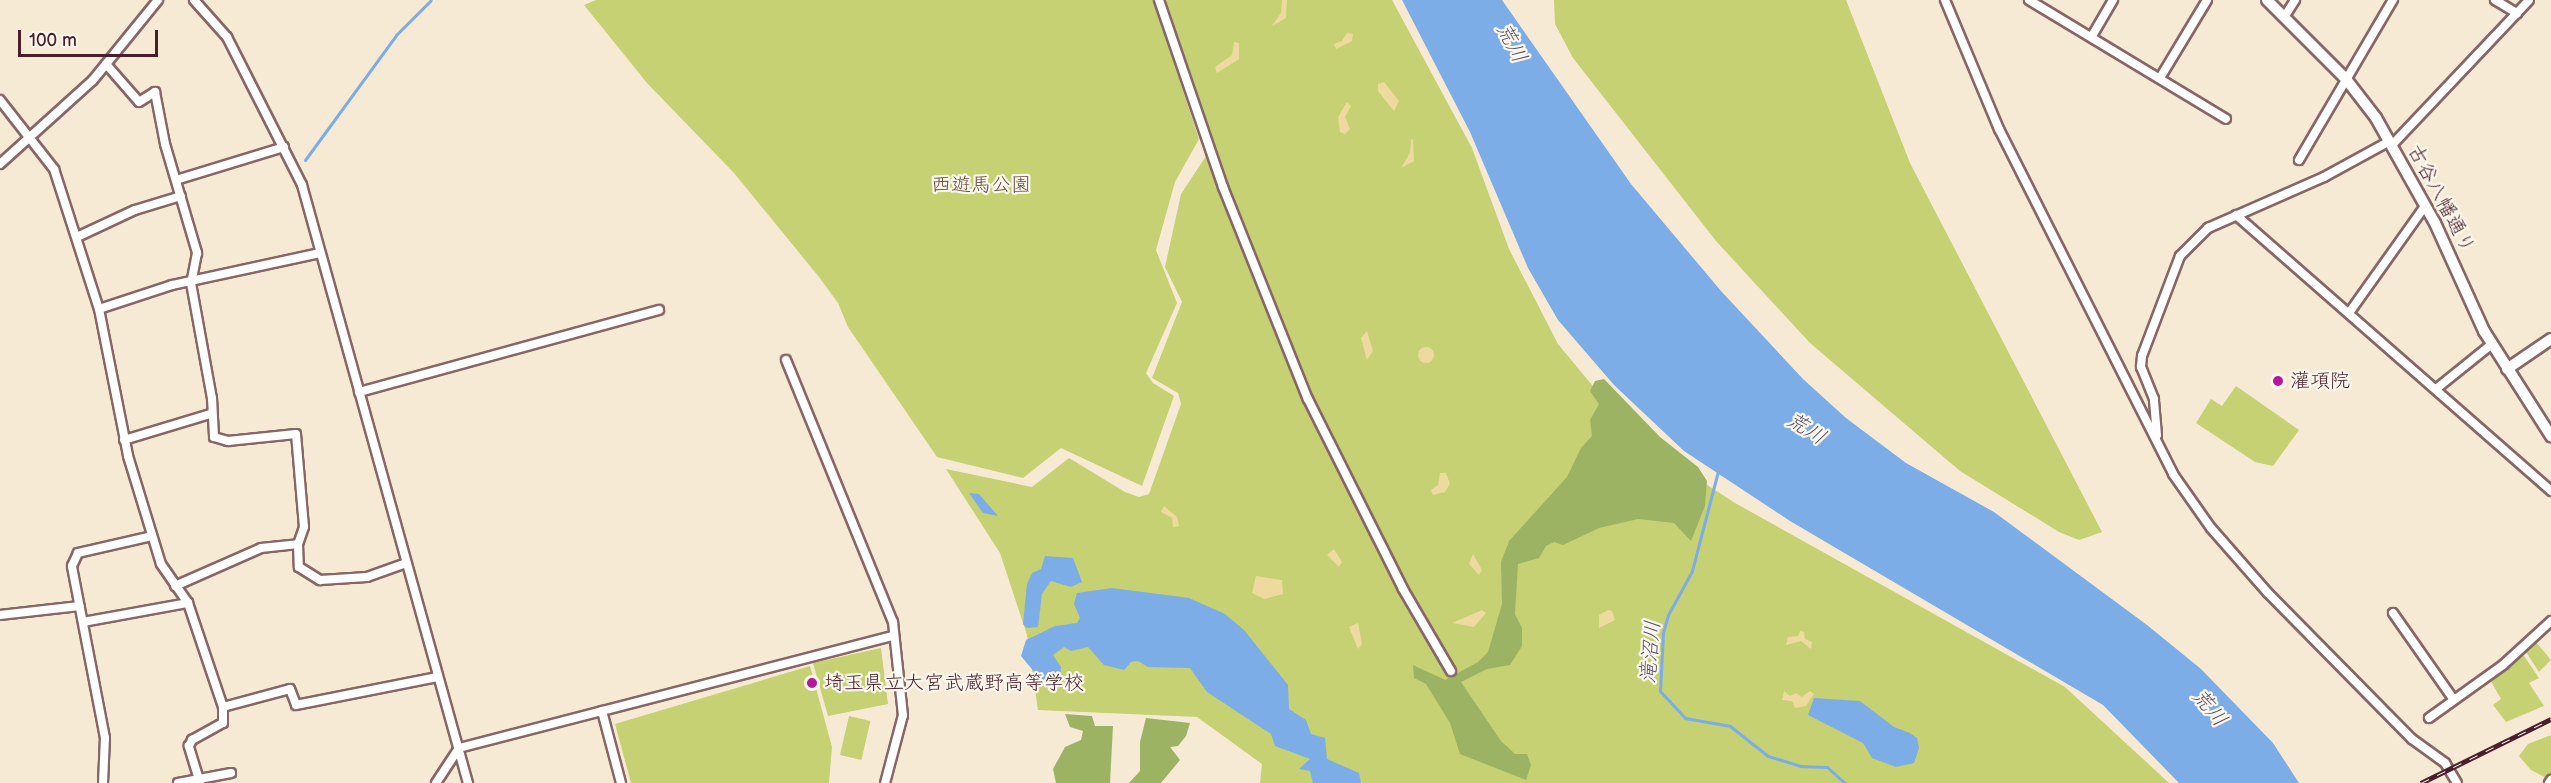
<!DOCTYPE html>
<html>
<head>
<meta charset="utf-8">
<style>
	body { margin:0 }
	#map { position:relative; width:2551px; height:783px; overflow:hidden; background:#f7ead5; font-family:"Balsamiq Sans","Klee One",sans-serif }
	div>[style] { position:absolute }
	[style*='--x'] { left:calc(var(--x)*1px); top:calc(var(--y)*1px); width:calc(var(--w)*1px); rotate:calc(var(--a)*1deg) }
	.green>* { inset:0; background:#c5d172; transform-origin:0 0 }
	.forest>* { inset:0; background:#9cb364 }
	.sand>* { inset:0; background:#eeda9e }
	.round { border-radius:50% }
	.water>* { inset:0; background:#7cade7 }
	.stream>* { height:3px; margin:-1.5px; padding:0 1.5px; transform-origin:1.5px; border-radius:1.5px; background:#7cade7 }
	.roads { filter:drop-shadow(2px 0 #876666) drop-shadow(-2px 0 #876666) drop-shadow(0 2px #876666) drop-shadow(0 -2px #876666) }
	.minor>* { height:8px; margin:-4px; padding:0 4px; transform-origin:4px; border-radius:4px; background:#fff }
	.tertiary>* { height:10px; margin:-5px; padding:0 5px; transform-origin:5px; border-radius:5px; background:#fff }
	.rail>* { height:5px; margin-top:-2.5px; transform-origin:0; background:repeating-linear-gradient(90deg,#fbf7ec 0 9px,#4a1f2b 0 18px); box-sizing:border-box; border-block:2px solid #4a1f2b }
	.dots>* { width:16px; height:16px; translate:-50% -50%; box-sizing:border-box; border:3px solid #fbf7ec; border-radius:50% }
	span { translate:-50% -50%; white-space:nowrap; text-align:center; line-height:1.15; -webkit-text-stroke:4.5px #fbf7ec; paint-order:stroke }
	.park-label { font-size:20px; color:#694c3d }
	.street-label { font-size:20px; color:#4a1f2b }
	.poi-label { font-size:20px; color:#4a1f2b }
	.left { translate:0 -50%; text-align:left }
	.water-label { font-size:21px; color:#5c516d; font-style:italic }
	.scale { position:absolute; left:18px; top:30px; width:140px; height:27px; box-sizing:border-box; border:3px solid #4a1f2b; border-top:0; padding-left:8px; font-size:18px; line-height:21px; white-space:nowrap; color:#4a1f2b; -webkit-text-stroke:4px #fbf7ec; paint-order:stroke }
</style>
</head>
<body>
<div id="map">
	<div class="green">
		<div style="clip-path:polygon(596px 0,1153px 0,1199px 139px,1175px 182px,1156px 250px,1177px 303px,1146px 373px,1153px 383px,1174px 396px,1142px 486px,1061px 448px,1023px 478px,937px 457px,848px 327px,838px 303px,819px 277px,734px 173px,647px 83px,584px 5px)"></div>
		<div style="clip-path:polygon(1166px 0,1392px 0,1472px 148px,1509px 249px,1558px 344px,1611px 408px,1684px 470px,1735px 503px,2065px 687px,2169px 783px,1260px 783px,1262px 764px,1197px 717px,1038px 710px,1027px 635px,1000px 553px,946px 469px,1032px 487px,1069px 458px,1125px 492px,1139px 497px,1149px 494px,1181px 404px,1178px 393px,1152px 378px,1182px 302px,1165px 267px,1181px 194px,1214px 144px)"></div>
		<div style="clip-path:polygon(1554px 0,1846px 0,1910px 163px,2102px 532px,2079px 540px,2059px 532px,1960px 471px,1810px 343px,1716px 241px,1573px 58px,1555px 24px)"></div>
		<div style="clip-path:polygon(2236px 386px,2299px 430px,2273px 466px,2255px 462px,2196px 423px,2211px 399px,2222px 406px)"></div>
		<div style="clip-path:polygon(2536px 642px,2551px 660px,2539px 672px,2526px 652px)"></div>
		<div style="clip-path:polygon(881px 648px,888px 704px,828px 716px,813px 663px)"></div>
		<div style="clip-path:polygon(2522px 653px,2539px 678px,2529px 683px,2544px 706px,2506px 722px,2493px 705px,2501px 699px,2489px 678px)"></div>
		<div style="clip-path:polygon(810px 666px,832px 747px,829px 783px,631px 783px,615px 724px)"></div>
		<div style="left:849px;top:716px;width:22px;height:40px;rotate:13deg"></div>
		<div style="clip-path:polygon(2551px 735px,2551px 775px,2548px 779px,2531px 770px,2519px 756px,2528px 744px)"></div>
	</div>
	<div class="forest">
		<div style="clip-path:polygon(1604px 379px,1660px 437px,1698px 467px,1707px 481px,1705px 506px,1691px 541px,1674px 523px,1638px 519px,1599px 528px,1563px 545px,1554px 542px,1546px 546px,1539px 558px,1518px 564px,1515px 614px,1522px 628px,1522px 646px,1510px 665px,1487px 669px,1461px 682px,1501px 741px,1515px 754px,1527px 754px,1531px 765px,1526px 780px,1460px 754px,1450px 723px,1426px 684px,1414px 678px,1413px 665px,1445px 680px,1478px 662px,1488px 652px,1502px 604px,1501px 562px,1509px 541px,1567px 477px,1581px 448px,1592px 436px,1590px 420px,1599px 404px,1590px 391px,1595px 381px)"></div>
		<div style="clip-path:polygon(1065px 714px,1092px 716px,1095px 726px,1113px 726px,1110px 783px,1056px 783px,1053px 769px,1065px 747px,1081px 740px,1083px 731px,1070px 727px)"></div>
		<div style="clip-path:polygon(1146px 718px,1190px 723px,1186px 736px,1178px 746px,1170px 747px,1180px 760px,1161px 783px,1129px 783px,1140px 771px,1140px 742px)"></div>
	</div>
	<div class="sand">
		<div style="clip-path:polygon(1282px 0,1287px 0,1286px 18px,1272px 26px,1281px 13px)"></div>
		<div style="clip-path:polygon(1347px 33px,1353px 34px,1352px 41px,1336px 49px,1334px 44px,1342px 41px)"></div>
		<div style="clip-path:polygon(1234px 42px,1239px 43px,1239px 59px,1217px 73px,1215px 67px,1232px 55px)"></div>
		<div style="clip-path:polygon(1384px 82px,1399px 101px,1394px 111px,1378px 91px,1378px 84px)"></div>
		<div style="clip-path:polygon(1347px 102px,1351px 106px,1345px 117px,1350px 129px,1345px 134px,1340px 132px,1338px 117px)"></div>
		<div style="clip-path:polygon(1413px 139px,1414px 161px,1401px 168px,1410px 153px,1411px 140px)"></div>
		<div style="clip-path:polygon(1367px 331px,1373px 351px,1367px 360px,1361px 338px)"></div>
		<div class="round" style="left:1418px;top:347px;width:16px;height:16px"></div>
		<div style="clip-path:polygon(1440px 473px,1446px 473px,1450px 484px,1445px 492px,1433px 495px,1431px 490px,1438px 485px)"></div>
		<div style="clip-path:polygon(1164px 506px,1177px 517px,1179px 526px,1173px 527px,1172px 518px,1161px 512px)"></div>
		<div style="clip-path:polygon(1334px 549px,1342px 562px,1339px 567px,1327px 555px)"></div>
		<div style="clip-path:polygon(1473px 554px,1482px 570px,1479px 575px,1469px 564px)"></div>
		<div style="clip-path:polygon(1256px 576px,1282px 580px,1283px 594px,1264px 599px,1252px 593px)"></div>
		<div style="clip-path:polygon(1482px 610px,1486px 613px,1474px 627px,1452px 623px)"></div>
		<div style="clip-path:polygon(1608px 610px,1612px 611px,1615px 620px,1599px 628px,1599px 615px)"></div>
		<div style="clip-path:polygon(1358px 623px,1362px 644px,1358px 649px,1349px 627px)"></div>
		<div style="clip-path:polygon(1800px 631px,1804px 632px,1805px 639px,1812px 642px,1811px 649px,1801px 641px,1786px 645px,1788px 637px,1798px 636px)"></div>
		<div style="clip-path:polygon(1784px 691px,1790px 696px,1796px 693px,1802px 697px,1810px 691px,1814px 694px,1806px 706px,1795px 708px,1792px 701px,1782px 700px)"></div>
	</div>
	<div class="water">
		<div style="clip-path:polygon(1402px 0,1502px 0,1631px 184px,1721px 291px,1803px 379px,1846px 418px,1906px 463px,1994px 512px,2147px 625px,2201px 669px,2273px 743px,2299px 783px,2179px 783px,2103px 705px,1790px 521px,1684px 451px,1614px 385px,1558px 320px,1528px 268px,1470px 132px)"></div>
		<div style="clip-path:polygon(969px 493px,979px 494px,998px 516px,983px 513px)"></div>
		<div style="clip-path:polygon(1045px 556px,1073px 558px,1082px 582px,1071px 587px,1051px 581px,1042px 594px,1038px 627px,1027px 628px,1023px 624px,1027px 584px,1032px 573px,1041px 569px)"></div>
		<div style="clip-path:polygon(1112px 588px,1189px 598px,1225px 614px,1244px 630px,1288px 685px,1289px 709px,1306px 720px,1311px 734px,1325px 738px,1327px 759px,1359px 773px,1361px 783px,1313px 783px,1310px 771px,1299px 769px,1310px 759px,1275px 746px,1271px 734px,1207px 692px,1190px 668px,1148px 667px,1138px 661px,1131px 662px,1124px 670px,1104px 665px,1088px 647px,1071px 651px,1064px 647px,1053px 655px,1061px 667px,1060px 685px,1045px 685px,1021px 656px,1026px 640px,1055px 626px,1077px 623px,1080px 618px,1074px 604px,1077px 593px)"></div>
		<div style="clip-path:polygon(1814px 698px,1860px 701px,1894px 727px,1910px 733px,1917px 738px,1919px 748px,1914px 763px,1896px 767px,1872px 758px,1863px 743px,1808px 715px)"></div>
	</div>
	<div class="stream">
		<div style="--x:305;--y:160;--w:155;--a:-53.9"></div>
		<div style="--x:396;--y:35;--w:49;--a:-45"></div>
		<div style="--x:1718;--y:471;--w:103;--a:104.6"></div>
		<div style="--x:1692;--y:571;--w:50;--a:118.6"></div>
		<div style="--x:1668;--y:615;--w:19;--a:106"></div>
		<div style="--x:1663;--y:633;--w:58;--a:93"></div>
		<div style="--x:1660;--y:691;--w:37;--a:47"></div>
		<div style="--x:1685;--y:718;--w:46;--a:10.1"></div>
		<div style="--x:1730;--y:726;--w:48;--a:38.3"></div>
		<div style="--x:1768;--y:756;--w:34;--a:17"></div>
		<div style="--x:1800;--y:766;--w:27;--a:2"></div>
		<div style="--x:1827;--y:767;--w:24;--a:42"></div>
	</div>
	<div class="roads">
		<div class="minor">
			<div style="--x:194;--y:0;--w:50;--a:48.3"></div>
			<div style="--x:227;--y:37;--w:166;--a:63.1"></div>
			<div style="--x:302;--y:185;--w:621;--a:74.49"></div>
			<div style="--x:1159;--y:0;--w:198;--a:71.1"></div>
			<div style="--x:1223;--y:187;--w:228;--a:68.2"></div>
			<div style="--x:1308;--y:399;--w:212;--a:63.4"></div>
			<div style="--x:1403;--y:589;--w:95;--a:59.7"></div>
			<div style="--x:1945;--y:0;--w:140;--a:67.3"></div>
			<div style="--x:1999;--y:129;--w:386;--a:63.2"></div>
			<div style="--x:2173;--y:474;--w:66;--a:54.9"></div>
			<div style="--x:2211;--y:528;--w:86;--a:48.8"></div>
			<div style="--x:2268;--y:593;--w:205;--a:45.4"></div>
			<div style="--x:2412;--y:739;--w:41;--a:36"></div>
			<div style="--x:2445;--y:763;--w:23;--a:59"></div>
			<div style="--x:2029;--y:0;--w:230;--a:31.1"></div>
			<div style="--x:2495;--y:0;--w:26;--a:31"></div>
			<div style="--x:2285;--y:16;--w:19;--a:-58"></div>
			<div style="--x:2092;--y:36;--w:42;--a:-59.7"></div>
			<div style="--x:106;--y:64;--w:50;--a:49"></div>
			<div style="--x:139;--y:102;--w:19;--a:-32"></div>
			<div style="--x:155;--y:92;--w:53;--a:79.1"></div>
			<div style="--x:165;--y:144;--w:114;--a:73.6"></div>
			<div style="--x:197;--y:253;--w:31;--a:101"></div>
			<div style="--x:191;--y:283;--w:117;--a:79.7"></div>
			<div style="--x:212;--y:398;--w:39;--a:87"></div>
			<div style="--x:214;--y:437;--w:15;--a:16"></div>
			<div style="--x:228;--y:441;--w:68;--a:-5.9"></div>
			<div style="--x:296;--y:434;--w:93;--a:85.1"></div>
			<div style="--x:304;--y:527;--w:18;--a:109"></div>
			<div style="--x:2160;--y:78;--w:91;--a:-58.9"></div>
			<div style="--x:0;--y:100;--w:88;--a:52"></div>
			<div style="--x:54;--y:169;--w:147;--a:72.2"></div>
			<div style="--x:99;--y:309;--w:150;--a:78.8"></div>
			<div style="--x:128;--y:456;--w:113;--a:73"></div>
			<div style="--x:161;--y:564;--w:47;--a:55.3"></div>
			<div style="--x:188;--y:603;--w:110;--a:71.4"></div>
			<div style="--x:2392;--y:145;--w:199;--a:-46.6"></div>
			<div style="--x:2299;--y:160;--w:186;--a:-59.6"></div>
			<div style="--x:0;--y:164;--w:125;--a:-42.1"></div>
			<div style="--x:93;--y:80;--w:103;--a:-50.9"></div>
			<div style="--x:176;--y:180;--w:113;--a:-17"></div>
			<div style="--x:2236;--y:215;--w:419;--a:41.2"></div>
			<div style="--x:77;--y:237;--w:64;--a:-25"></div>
			<div style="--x:135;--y:210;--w:48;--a:-16.9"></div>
			<div style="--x:99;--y:309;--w:77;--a:-18.2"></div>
			<div style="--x:172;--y:285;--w:151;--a:-12.2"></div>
			<div style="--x:2349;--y:313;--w:131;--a:-54.6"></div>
			<div style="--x:786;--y:360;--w:283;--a:67.8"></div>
			<div style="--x:893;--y:622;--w:94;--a:83.9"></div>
			<div style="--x:903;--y:715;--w:70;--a:104.8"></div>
			<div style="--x:2436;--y:389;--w:72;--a:-38.8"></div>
			<div style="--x:359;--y:392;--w:311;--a:-15.3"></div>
			<div style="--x:2157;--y:435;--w:36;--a:-95"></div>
			<div style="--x:2154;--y:399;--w:35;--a:-112"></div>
			<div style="--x:2141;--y:367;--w:11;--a:-85"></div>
			<div style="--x:2142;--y:356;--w:107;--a:-69.2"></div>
			<div style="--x:2180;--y:256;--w:40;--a:-45"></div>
			<div style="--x:2208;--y:228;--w:127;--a:-23.7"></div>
			<div style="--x:2324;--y:177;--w:75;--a:-28.6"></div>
			<div style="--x:124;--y:440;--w:90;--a:-16.8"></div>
			<div style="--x:175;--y:586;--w:94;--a:-23.8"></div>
			<div style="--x:261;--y:548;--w:37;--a:-6"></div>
			<div style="--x:298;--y:544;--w:23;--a:88"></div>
			<div style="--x:299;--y:567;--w:25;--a:32"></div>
			<div style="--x:320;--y:580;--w:47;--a:-3.7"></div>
			<div style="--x:367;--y:577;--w:41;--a:-19.7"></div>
			<div style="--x:2393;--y:613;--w:106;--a:55"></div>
			<div style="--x:0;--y:615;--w:80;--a:-6.5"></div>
			<div style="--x:83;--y:622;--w:107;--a:-10.3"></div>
			<div style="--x:602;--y:711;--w:74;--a:75.2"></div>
			<div style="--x:2429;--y:718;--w:91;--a:-35.6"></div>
			<div style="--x:2503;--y:665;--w:65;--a:-42.5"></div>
			<div style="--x:103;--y:783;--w:45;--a:-87.5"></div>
			<div style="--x:105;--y:738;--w:175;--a:-100.9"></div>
			<div style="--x:72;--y:566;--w:14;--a:-65"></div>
			<div style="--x:78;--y:553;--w:76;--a:-12.9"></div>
			<div style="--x:178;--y:783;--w:54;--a:-10.7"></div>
			<div style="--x:200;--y:783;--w:39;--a:-107"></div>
			<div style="--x:189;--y:746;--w:7;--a:-63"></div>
			<div style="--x:192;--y:740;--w:35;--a:-29"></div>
			<div style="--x:223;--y:723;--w:16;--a:-90"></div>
			<div style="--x:223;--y:707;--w:69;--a:-15"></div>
			<div style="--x:290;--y:689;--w:17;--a:69"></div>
			<div style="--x:296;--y:705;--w:144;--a:-11.2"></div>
			<div style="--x:436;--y:783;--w:42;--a:-56.7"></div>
			<div style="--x:459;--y:748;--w:448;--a:-14.5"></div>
			<div style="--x:2549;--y:783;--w:4;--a:-56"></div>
		</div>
		<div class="tertiary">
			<div style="--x:2267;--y:0;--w:112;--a:45"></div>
			<div style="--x:2346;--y:79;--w:49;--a:52.4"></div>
			<div style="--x:2376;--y:118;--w:120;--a:60.7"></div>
			<div style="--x:2435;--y:223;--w:119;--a:65.6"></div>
			<div style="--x:2484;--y:331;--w:125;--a:57.5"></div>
			<div style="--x:2507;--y:369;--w:53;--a:-34.3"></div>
		</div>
	</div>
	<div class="rail">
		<div style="--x:2421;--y:783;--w:145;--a:-26.2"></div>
	</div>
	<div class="dots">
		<div style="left:2278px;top:381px;background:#b5179e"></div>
		<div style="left:812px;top:683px;background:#b5179e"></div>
	</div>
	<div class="park-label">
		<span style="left:981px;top:185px">西遊馬公園</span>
	</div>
	<div class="street-label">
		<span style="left:2441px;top:199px;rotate:62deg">古谷八幡通り</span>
	</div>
	<div class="poi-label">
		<span class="left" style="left:2290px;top:381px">灌項院</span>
		<span class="left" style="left:824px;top:683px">埼玉県立大宮武蔵野高等学校</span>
	</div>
	<div class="water-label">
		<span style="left:1511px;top:43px;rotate:62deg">荒川</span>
		<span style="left:1806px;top:429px;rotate:32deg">荒川</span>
		<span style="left:1651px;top:652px;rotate:-85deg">滝沼川</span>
		<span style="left:2209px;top:708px;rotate:50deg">荒川</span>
	</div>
	<div class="scale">100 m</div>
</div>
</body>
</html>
